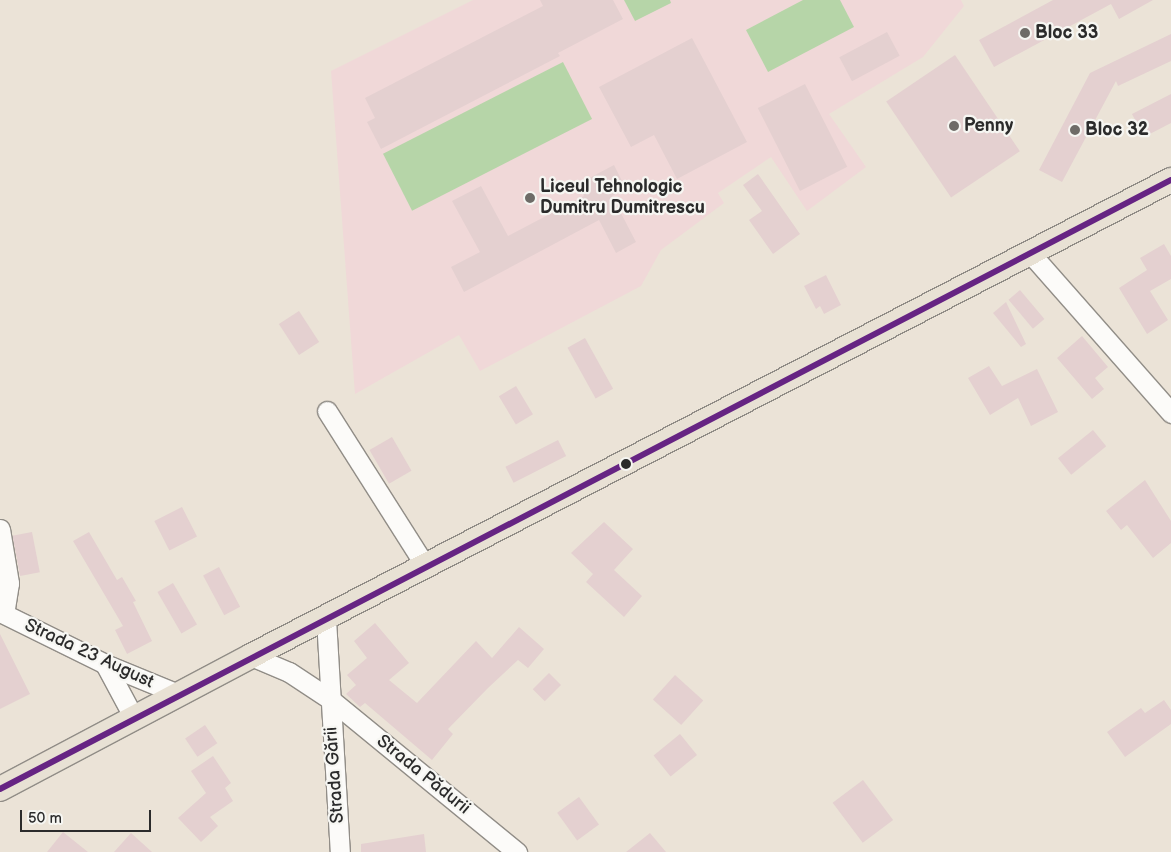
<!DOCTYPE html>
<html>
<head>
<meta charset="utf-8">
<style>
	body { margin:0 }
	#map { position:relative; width:1171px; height:852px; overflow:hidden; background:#ebe3d7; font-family:"Balsamiq Sans",sans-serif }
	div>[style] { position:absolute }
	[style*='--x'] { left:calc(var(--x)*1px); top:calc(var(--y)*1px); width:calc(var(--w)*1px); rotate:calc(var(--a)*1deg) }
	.built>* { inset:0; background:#f0d8d8 }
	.green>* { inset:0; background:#b6d5a8; transform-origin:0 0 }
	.building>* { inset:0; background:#e4d0d0; transform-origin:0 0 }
	.roads { filter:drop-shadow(1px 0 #918d87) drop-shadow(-1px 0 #918d87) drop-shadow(0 1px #918d87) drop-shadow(0 -1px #918d87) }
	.minor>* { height:19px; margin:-9.5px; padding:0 9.5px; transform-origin:9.5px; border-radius:9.5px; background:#fcfbf9 }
	.major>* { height:24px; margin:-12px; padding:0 12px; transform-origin:12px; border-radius:12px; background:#e8e1d4 }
	.bus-1>* { height:6px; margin:-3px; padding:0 3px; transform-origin:3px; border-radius:3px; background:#662483 }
	.dots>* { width:14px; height:14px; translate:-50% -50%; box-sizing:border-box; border:2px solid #f6f6f2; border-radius:50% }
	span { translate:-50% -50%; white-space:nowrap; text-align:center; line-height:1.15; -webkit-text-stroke:4.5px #f6f6f2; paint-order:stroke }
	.poi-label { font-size:18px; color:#2b2b2b; font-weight:700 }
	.left { translate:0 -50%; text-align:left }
	.street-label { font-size:18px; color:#2b2b2b }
	.scale { position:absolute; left:20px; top:810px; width:131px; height:22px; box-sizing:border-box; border:2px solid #2b2b2b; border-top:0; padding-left:6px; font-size:15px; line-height:18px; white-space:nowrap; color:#2b2b2b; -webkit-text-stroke:4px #f6f6f2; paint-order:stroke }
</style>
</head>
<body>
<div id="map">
	<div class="built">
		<div style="clip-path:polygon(473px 0,961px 0,964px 6px,923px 57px,829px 114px,866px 167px,807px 211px,771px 157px,718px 193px,724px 203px,661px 250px,641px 286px,480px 371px,459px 335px,355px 394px,331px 71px)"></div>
	</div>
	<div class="green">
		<div style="clip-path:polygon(624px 0,670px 0,671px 3px,635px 21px)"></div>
		<div style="clip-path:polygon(803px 0,840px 0,854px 27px,768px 72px,746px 30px)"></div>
		<div style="left:563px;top:62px;width:64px;height:202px;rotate:63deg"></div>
	</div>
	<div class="building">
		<div style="clip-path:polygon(540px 0,613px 0,623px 19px,558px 53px,560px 56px,381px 149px,367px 122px,375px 118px,365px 98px,543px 6px)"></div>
		<div style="clip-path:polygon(1053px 0,1153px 0,1119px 19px,1111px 4px,994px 67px,979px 40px)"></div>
		<div style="left:887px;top:32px;width:27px;height:54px;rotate:62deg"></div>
		<div style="clip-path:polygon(1171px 34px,1171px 61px,1118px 86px,1116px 81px,1062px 182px,1039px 170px,1090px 73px)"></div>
		<div style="clip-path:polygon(692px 38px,747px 142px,677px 179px,654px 135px,631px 147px,599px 87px)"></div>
		<div style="left:955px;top:55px;width:116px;height:83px;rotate:56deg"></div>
		<div style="left:805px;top:84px;width:93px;height:53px;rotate:63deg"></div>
		<div style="clip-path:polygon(1171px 94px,1171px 123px,1144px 137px,1132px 114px)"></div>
		<div style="clip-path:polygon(614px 165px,626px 189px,612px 196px,636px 242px,616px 253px,599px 220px,464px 292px,451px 267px,480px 252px,452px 201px,481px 186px,508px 236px,584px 196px,578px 184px)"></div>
		<div style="clip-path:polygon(758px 174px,800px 234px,773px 254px,749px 220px,762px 211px,743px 185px)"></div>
		<div style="clip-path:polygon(1164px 244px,1171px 256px,1171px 279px,1150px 291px,1168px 320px,1147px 334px,1119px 288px,1147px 270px,1140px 258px)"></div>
		<div style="clip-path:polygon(826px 275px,841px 305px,824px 314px,820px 306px,816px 309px,804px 286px)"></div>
		<div style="left:1020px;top:290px;width:38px;height:15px;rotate:50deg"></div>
		<div style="clip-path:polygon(1006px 302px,1026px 344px,1021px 347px,993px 313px)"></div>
		<div style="left:299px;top:311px;width:37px;height:24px;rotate:57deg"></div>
		<div style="clip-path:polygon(1082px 336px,1108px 367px,1095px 378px,1104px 389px,1092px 399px,1057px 358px)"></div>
		<div style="left:585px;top:338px;width:58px;height:20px;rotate:61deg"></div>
		<div style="clip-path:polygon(989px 366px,1002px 386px,1037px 369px,1058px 412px,1031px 426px,1018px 398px,990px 415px,968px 378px)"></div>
		<div style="left:516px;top:386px;width:33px;height:20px;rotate:59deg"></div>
		<div style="left:1093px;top:430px;width:21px;height:45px;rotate:51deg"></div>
		<div style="left:392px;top:437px;width:39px;height:26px;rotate:60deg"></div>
		<div style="left:558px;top:440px;width:18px;height:59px;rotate:63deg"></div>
		<div style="clip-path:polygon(1145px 480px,1171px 521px,1171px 543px,1153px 558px,1127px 525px,1121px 530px,1106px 511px)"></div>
		<div style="left:182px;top:507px;width:33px;height:31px;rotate:63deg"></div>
		<div style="clip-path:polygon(604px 522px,633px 549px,614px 570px,642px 596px,624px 617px,586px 582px,593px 574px,571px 553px)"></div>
		<div style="left:32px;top:532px;width:41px;height:20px;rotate:79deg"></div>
		<div style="clip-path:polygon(89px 532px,117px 580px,122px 577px,136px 601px,133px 602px,152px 641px,127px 654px,115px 630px,123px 626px,73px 541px)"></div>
		<div style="left:219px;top:567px;width:45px;height:18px;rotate:62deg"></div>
		<div style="left:173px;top:583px;width:48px;height:18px;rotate:60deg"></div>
		<div style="clip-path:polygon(375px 623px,409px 663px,389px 680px,417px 703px,476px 641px,492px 658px,519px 627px,544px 649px,528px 668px,518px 660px,488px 688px,448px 729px,453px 734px,432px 760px,365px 703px,360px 707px,346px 694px,356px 685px,347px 675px,367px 658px,354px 641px)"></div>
		<div style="clip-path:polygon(0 634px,30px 694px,0 709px)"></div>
		<div style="left:549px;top:673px;width:17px;height:23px;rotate:45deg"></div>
		<div style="left:675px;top:675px;width:38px;height:33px;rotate:42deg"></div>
		<div style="clip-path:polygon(1164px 700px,1171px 710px,1171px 724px,1125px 757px,1107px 732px,1141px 708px,1145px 713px)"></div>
		<div style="left:205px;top:725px;width:22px;height:24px;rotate:56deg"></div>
		<div style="left:680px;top:734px;width:27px;height:34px;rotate:51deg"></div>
		<div style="clip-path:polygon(213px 756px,231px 783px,225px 788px,233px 801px,210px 817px,218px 826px,201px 842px,178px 818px,206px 793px,191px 771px)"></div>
		<div style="left:863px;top:780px;width:50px;height:38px;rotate:53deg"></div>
		<div style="left:579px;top:797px;width:34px;height:27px;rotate:54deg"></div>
		<div style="clip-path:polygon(63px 832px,88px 852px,47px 852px)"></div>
		<div style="clip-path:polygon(131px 833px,152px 852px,114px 852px)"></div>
		<div style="clip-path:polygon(650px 833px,666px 852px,626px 852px)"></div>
		<div style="clip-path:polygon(424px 834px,426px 852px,361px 852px,361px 844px)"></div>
	</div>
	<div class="roads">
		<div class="minor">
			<div style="--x:1031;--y:254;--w:212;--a:48.6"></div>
			<div style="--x:327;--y:411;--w:185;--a:57.6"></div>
			<div style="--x:0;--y:529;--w:55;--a:80.5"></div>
			<div style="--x:9;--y:583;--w:31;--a:99"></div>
			<div style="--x:0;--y:612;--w:117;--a:26.3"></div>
			<div style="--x:105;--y:664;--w:79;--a:22.3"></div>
			<div style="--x:326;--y:619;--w:233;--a:86.6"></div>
			<div style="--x:251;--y:656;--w:41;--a:22.8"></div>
			<div style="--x:289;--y:672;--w:49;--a:33.4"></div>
			<div style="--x:330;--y:699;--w:242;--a:39.3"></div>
			<div style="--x:105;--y:664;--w:61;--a:61.8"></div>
		</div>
		<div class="major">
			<div style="--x:0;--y:789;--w:284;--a:-27.9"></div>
			<div style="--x:251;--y:656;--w:1036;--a:-27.36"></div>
		</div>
	</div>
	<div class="bus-1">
		<div style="--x:0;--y:789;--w:1320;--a:-27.48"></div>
	</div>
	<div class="dots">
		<div style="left:1025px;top:33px;background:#6e6b67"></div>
		<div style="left:954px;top:126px;background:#6e6b67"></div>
		<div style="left:1075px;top:130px;background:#6e6b67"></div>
		<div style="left:530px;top:198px;background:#6e6b67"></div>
		<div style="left:626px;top:464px;background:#2b2b2b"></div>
	</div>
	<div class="poi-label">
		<span class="left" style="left:1035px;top:33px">Bloc 33</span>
		<span class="left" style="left:964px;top:126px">Penny</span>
		<span class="left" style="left:1085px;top:130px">Bloc 32</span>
		<span class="left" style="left:540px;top:198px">Liceul Tehnologic<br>Dumitru Dumitrescu</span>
	</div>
	<div class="street-label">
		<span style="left:89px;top:654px;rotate:25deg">Strada 23 August</span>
		<span style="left:335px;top:775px;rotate:-94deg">Strada Gării</span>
		<span style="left:423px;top:775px;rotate:39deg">Strada Pădurii</span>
	</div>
	<div class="scale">50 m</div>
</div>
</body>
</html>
